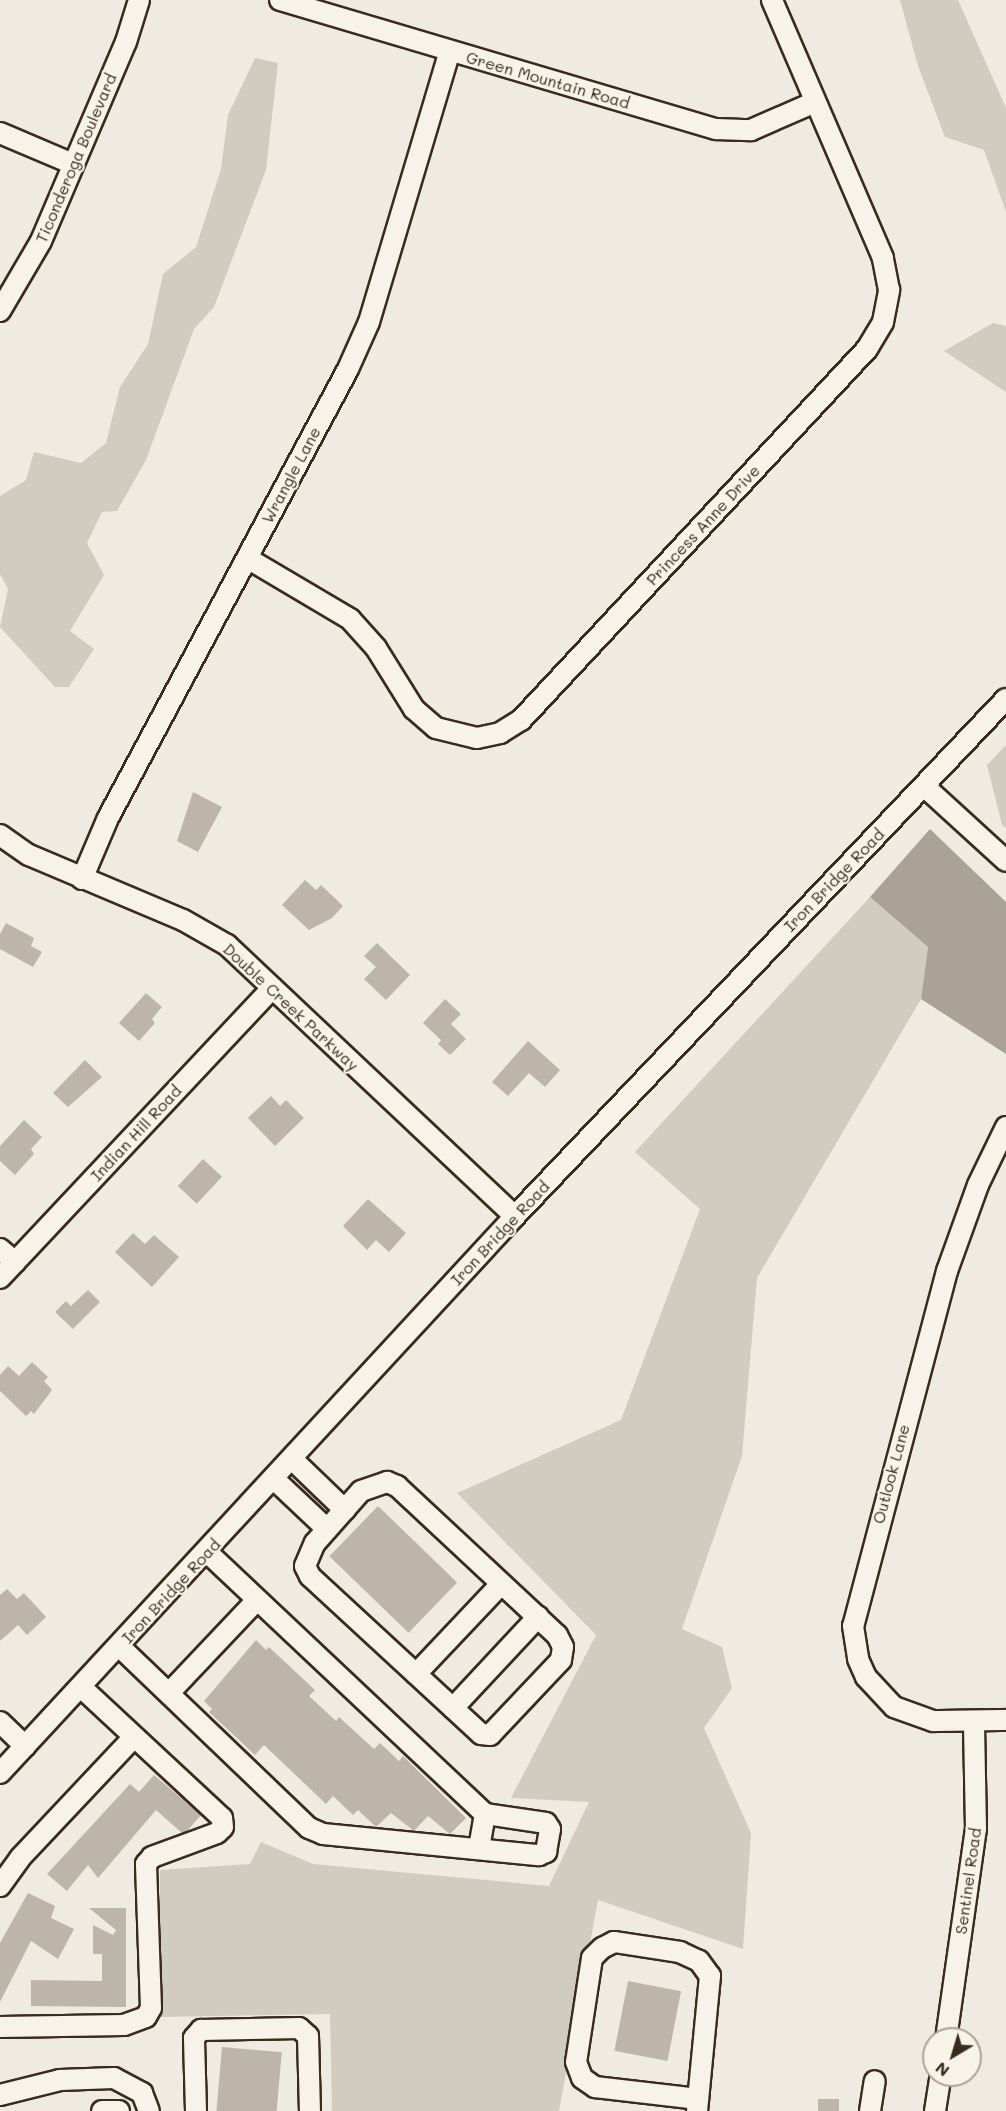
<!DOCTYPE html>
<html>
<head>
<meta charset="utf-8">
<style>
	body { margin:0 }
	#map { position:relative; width:1006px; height:2111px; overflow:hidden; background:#efebe0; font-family:Mali,sans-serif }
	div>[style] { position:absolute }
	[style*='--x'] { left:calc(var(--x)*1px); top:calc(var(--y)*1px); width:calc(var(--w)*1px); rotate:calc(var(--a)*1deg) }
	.green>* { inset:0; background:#d1cbc0 }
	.water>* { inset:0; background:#aaa296 }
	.building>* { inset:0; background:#bdb5aa; transform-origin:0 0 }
	.roads { filter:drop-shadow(2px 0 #3b2a1e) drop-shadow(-2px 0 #3b2a1e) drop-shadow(0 2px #3b2a1e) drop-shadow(0 -2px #3b2a1e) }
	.minor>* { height:20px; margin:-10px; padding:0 10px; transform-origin:10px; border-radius:10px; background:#f7f3e8 }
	span { translate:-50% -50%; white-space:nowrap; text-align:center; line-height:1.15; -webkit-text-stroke:4.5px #f7f3e8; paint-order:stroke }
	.street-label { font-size:16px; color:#3b2a1e }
	.north { position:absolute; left:922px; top:2027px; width:60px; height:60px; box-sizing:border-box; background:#f7f3e8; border:2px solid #aca397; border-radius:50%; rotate:218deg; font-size:16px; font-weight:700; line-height:24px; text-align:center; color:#3b2a1e }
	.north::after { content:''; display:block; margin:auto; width:21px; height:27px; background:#3b2a1e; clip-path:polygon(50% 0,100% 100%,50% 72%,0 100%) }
</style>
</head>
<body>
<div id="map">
	<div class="green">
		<div style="clip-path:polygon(900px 0,958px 0,1006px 108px,1006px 212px,984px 150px,945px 137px,918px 66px)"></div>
		<div style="clip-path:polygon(255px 58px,278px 63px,266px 170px,214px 307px,194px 329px,146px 460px,117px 511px,102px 512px,87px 543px,104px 575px,70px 631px,94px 649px,69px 687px,55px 687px,0 627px,8px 589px,0 574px,0 496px,26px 480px,34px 452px,81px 463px,106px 443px,120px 387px,148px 344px,163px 274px,196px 247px,221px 169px,228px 115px)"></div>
		<div style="clip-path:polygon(993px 323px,1006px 326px,1006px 392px,944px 351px)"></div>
		<div style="clip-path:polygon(1006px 745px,1006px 828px,1002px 825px,987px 765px)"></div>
		<div style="clip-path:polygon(870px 897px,928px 947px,921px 999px,757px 1278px,742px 1456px,682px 1629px,722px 1647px,732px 1688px,704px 1728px,751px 1833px,743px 1949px,598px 1900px,559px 2111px,332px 2111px,330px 2014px,159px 2017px,160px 1870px,250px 1864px,261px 1842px,313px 1864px,549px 1886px,589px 1802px,511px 1798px,596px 1635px,457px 1493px,621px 1420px,700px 1209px,635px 1152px)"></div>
	</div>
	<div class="water">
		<div style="clip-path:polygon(930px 829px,1006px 902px,1006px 1054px,921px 999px,928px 947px,870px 897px)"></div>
	</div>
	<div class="building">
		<div style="clip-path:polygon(193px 792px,222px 807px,198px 852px,177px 841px)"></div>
		<div style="clip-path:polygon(305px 880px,316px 890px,321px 885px,343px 906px,332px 918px,309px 930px,282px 905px)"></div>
		<div style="clip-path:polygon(6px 923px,34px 938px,31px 946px,42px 952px,33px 967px,0 949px,0 934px)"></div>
		<div style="clip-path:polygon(377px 943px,410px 975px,386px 1000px,364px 979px,376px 967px,364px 956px)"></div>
		<div style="clip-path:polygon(146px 993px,162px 1007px,152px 1019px,155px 1023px,139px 1041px,119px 1023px)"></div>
		<div style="clip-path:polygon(445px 999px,461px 1014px,451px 1024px,466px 1039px,450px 1055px,438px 1044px,441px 1040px,423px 1023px)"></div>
		<div style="clip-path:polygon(528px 1041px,560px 1070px,545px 1087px,529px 1073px,508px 1096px,492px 1082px)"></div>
		<div style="clip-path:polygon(85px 1060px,102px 1077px,68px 1107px,53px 1093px)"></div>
		<div style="clip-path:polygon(271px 1096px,280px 1106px,286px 1100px,304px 1118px,275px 1146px,248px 1118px)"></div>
		<div style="clip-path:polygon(24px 1120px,42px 1137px,31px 1149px,34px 1154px,15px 1175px,0 1161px,0 1146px)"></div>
		<div style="left:203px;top:1159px;width:26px;height:37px;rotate:43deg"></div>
		<div style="clip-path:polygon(368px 1199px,406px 1233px,389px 1252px,376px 1240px,367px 1250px,343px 1226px)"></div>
		<div style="clip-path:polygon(133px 1233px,145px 1244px,154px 1235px,179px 1257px,152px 1287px,115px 1252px)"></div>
		<div style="clip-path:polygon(88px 1290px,100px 1302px,73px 1329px,55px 1312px,66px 1301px,71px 1306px)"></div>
		<div style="clip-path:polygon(32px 1362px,48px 1377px,44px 1381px,52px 1390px,34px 1414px,31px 1411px,26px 1416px,0 1391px,0 1375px,8px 1366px,19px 1376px)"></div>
		<div style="left:378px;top:1506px;width:110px;height:70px;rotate:44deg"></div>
		<div style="clip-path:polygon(7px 1589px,17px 1599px,24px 1593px,46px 1617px,27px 1635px,18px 1625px,0 1641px,0 1595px)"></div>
		<div style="clip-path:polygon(256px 1640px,266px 1650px,269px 1647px,315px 1690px,309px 1696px,336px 1721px,339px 1717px,374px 1749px,380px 1743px,399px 1761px,403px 1756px,466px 1818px,450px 1834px,428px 1816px,414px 1831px,391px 1813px,376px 1827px,358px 1810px,353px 1815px,333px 1796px,326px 1804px,264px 1745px,255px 1755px,209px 1712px,212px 1709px,204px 1701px)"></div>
		<div style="clip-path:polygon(154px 1775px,201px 1815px,187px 1831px,182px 1833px,156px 1810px,98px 1878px,88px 1865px,67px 1891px,47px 1874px,130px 1784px,139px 1792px)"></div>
		<div style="clip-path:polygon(28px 1893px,55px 1906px,51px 1918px,74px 1929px,58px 1959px,31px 1941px,0 2002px,0 1943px)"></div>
		<div style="clip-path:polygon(89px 1908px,126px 1908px,126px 2007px,31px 2006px,31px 1980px,102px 1981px,102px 1954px,93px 1954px,93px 1925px,113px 1935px,116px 1930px)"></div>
		<div style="left:628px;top:1981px;width:54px;height:71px;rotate:11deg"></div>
		<div style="left:222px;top:2047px;width:60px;height:64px;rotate:5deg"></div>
		<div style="left:818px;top:2099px;width:21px;height:12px"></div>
	</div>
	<div class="roads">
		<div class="minor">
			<div style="--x:280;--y:0;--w:455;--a:16.5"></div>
			<div style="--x:716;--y:129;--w:35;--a:2"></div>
			<div style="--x:751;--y:130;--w:70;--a:-23.6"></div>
			<div style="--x:0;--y:133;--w:79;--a:23"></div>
			<div style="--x:0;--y:311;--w:81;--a:-59.6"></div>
			<div style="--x:41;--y:241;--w:216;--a:-66.9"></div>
			<div style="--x:126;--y:42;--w:44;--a:-72.8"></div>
			<div style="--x:247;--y:558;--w:120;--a:30.6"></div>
			<div style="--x:350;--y:619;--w:39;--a:48"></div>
			<div style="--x:376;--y:648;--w:72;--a:58.1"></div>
			<div style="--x:414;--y:709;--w:29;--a:41"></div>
			<div style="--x:436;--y:728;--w:42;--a:13.7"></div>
			<div style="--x:477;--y:738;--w:24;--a:-12"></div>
			<div style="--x:500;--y:733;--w:25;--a:-32"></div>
			<div style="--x:521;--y:720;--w:507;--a:-47"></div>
			<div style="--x:867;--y:349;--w:31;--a:-59"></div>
			<div style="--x:883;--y:322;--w:33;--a:-79"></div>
			<div style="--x:889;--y:290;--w:33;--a:-101"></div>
			<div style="--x:883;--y:258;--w:281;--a:-113.3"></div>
			<div style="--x:924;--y:786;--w:111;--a:42.4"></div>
			<div style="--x:0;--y:835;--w:35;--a:35"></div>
			<div style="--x:29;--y:855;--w:167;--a:22.9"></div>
			<div style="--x:183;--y:920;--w:51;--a:29.6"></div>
			<div style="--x:227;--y:945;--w:395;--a:43.3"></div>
			<div style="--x:82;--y:879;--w:66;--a:-66.9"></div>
			<div style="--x:108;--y:818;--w:509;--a:-61.87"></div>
			<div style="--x:348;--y:369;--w:51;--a:-65.9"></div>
			<div style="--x:369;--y:322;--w:283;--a:-73.4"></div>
			<div style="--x:1006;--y:1127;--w:64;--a:115.8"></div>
			<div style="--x:978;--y:1185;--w:91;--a:109.8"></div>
			<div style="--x:947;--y:1271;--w:367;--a:104.8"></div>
			<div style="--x:853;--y:1626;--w:33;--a:81"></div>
			<div style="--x:858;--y:1659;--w:20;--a:66"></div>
			<div style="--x:866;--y:1677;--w:41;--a:47"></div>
			<div style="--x:894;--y:1707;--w:41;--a:19.7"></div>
			<div style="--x:933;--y:1721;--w:73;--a:-0.8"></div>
			<div style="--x:0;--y:1249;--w:20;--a:41"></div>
			<div style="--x:0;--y:1278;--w:398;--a:-46.8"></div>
			<div style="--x:293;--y:1460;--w:72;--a:43.9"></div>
			<div style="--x:275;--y:1480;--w:71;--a:43.3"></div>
			<div style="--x:387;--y:1482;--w:11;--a:22"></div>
			<div style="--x:397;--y:1486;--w:219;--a:43"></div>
			<div style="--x:557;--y:1635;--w:13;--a:63"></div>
			<div style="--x:563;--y:1647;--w:13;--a:99"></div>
			<div style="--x:561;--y:1660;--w:103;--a:133.4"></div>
			<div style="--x:490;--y:1735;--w:9;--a:-174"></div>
			<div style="--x:481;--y:1734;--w:233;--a:-137.3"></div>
			<div style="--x:310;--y:1576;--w:11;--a:-117"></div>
			<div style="--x:305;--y:1566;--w:25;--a:-67"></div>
			<div style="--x:315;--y:1543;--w:69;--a:-48.5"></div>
			<div style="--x:361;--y:1491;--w:28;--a:-19"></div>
			<div style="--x:119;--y:1646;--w:263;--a:43.8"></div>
			<div style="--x:309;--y:1828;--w:15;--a:23"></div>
			<div style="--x:323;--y:1834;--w:217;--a:5.6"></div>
			<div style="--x:539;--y:1855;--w:8;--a:-23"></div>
			<div style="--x:546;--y:1852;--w:23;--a:-80"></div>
			<div style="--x:550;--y:1829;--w:7;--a:-124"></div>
			<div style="--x:546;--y:1823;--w:62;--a:-171.6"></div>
			<div style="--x:485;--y:1814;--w:382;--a:-136.7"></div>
			<div style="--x:416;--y:1674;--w:124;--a:-46.6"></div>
			<div style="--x:169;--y:1693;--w:128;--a:-46.6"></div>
			<div style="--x:453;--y:1708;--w:125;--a:-47"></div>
			<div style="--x:0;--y:1722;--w:35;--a:44"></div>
			<div style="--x:0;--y:1773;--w:759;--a:-47.24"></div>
			<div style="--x:515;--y:1216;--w:713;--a:-46.48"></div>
			<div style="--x:479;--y:1848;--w:35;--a:-80"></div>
			<div style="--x:0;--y:1886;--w:34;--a:-54"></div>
			<div style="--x:20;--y:1858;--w:166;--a:-46.7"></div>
			<div style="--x:0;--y:2027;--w:124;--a:-0.9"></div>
			<div style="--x:124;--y:2025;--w:23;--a:-20"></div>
			<div style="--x:146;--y:2017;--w:10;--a:-61"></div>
			<div style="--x:151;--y:2008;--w:144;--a:-92"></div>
			<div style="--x:146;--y:1864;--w:9;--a:-49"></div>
			<div style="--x:152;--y:1857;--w:69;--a:-20.3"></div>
			<div style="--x:217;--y:1833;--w:8;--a:-45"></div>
			<div style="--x:223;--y:1827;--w:9;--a:-96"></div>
			<div style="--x:222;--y:1818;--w:192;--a:-137.1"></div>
			<div style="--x:946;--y:2039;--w:212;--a:-81.9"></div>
			<div style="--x:976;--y:1829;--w:106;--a:-91.1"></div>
			<div style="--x:0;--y:2095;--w:62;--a:-14"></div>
			<div style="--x:60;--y:2080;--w:54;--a:-2.1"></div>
			<div style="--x:114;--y:2078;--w:32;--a:28"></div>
			<div style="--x:142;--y:2093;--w:19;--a:69"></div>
			<div style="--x:102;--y:2111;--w:17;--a:0"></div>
			<div style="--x:196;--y:2111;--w:73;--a:-91.6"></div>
			<div style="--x:194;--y:2038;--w:11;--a:-49"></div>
			<div style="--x:201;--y:2030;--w:98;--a:-1.2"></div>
			<div style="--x:299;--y:2028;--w:12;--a:42"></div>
			<div style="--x:308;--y:2036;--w:75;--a:88.5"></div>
			<div style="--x:697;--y:2111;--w:136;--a:-84.5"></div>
			<div style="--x:710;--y:1976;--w:19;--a:-126"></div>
			<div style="--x:699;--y:1961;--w:21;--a:-155"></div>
			<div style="--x:680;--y:1952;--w:67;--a:-171.4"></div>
			<div style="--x:614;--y:1942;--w:13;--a:153"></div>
			<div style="--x:602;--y:1948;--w:14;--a:135"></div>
			<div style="--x:592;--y:1958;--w:105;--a:98.7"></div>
			<div style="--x:576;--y:2062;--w:17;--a:69"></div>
			<div style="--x:582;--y:2078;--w:16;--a:35"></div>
			<div style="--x:595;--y:2087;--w:104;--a:6.6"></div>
			<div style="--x:870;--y:2111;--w:30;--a:-81"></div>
			<div style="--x:935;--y:2111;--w:36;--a:-81"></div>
		</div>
	</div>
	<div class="street-label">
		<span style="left:548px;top:80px;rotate:16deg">Green Mountain Road</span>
		<span style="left:76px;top:158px;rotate:-67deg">Ticonderoga Boulevard</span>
		<span style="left:291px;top:475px;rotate:-62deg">Wrangle Lane</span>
		<span style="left:703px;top:525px;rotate:-47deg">Princess Anne Drive</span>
		<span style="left:834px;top:880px;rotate:-46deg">Iron Bridge Road</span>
		<span style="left:291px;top:1007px;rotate:43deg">Double Creek Parkway</span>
		<span style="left:136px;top:1133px;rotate:-47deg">Indian Hill Road</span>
		<span style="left:500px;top:1233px;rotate:-47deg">Iron Bridge Road</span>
		<span style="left:891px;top:1474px;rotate:-75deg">Outlook Lane</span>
		<span style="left:171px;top:1591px;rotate:-47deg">Iron Bridge Road</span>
		<span style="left:968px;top:1881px;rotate:-82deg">Sentinel Road</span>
	</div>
	<div class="north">N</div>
</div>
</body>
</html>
